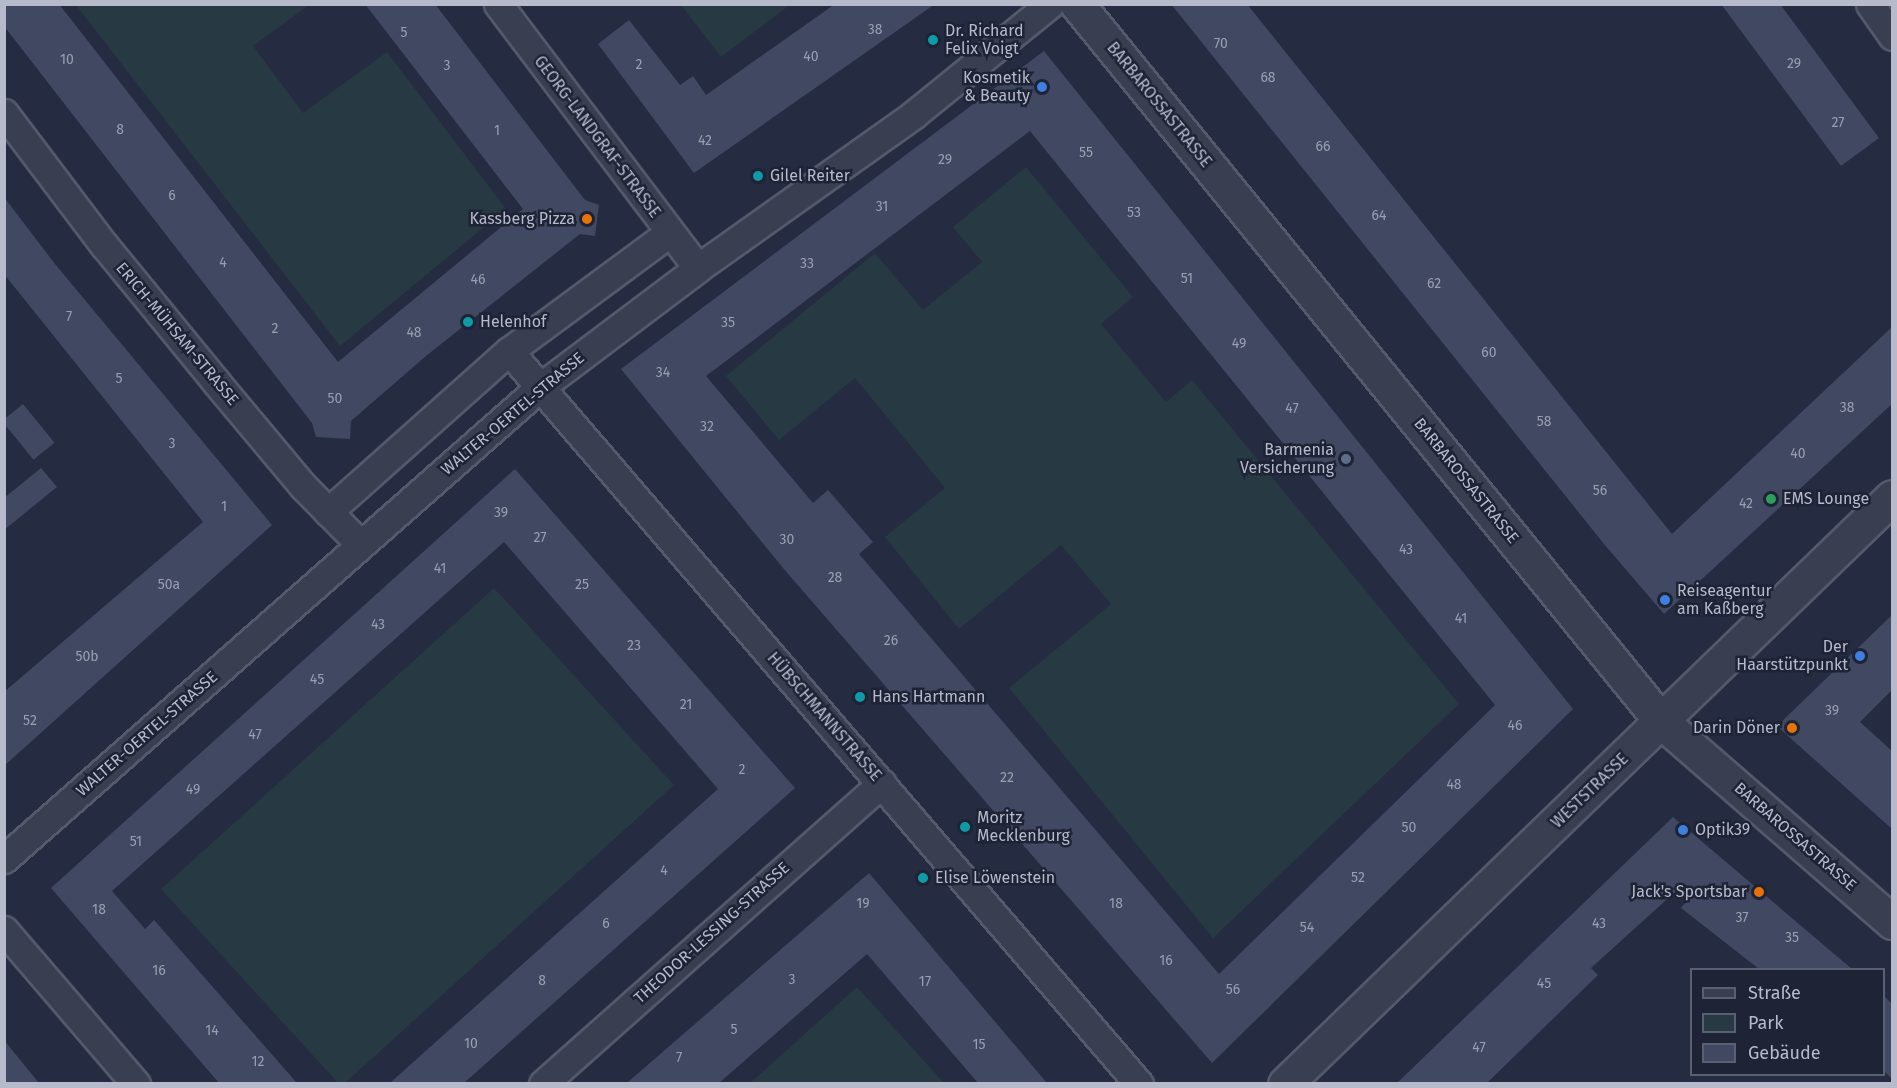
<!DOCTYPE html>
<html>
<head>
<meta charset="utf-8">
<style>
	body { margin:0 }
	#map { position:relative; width:1897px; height:1088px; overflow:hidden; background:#252b41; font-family:"Fira Sans",sans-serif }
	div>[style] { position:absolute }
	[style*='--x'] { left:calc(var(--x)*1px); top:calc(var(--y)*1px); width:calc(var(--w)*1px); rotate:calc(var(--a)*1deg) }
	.green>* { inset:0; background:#273942 }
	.building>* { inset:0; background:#414861; transform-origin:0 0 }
	.roads { filter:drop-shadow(2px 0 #54596b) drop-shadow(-2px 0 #54596b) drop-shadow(0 2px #54596b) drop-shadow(0 -2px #54596b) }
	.minor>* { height:27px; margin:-13.5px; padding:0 13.5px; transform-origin:13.5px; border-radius:13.5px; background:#393e50 }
	.tertiary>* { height:33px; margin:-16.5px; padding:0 16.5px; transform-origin:16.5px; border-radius:16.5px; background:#393e50 }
	.dots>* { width:16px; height:16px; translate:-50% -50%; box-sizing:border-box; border:3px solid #1e2336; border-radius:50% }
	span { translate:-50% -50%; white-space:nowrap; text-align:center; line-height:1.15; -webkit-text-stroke:5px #1e2336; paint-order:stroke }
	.number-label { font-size:14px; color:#999eb0 }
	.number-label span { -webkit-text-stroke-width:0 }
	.poi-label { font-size:16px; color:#b6bacb }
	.left { translate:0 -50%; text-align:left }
	.right { translate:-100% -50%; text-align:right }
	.street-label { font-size:16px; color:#b6bacb }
	.frame { position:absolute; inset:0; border:6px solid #b6bacb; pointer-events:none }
	.legend { position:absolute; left:1690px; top:968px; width:195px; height:108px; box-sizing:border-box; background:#1e2336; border:2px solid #5b5f72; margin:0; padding:8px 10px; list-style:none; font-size:18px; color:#b6bacb }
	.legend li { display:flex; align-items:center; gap:12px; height:30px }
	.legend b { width:30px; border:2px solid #5b5f72 }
</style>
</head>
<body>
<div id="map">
	<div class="green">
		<div style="clip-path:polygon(76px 5px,309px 5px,253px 46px,303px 113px,387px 52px,506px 209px,340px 346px)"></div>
		<div style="clip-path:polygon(681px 5px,790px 5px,721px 57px)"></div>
		<div style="clip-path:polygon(1026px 167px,1133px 297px,1101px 324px,1166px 402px,1192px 380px,1459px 704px,1213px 938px,1009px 688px,1111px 604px,1061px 545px,959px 629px,885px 537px,945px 488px,855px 378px,779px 440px,726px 376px,875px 253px,923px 310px,982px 262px,953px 227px)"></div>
		<div style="clip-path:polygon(494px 588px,674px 785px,345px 1083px,338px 1083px,161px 889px)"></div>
		<div style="clip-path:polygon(857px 987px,944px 1083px,750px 1083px)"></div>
	</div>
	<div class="building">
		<div style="clip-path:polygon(4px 4px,59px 4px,338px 362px,523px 209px,365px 4px,435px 4px,585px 200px,599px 205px,595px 236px,580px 234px,426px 356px,351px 421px,350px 439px,316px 437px,312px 423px,4px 26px)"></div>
		<div style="clip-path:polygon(835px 4px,935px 4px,694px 173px,598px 44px,629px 20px,680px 85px,693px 76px,706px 95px)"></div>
		<div style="clip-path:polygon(1171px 4px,1247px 4px,1672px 534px,1892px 327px,1892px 404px,1664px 614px,1604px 544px)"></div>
		<div style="clip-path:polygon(1721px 4px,1780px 4px,1879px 138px,1841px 166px)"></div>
		<div style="clip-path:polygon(evenodd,1044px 51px,1573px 709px,1212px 1063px,783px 568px,621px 369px,1044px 51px,1030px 131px,1495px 705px,1219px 974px,859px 554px,873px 542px,828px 490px,813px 503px,706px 376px,1030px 131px)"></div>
		<div style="clip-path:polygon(4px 197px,55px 264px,272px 525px,4px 766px,4px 692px,203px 522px,4px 274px)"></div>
		<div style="left:23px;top:404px;width:50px;height:27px;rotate:51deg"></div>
		<div style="clip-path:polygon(41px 468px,57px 487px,4px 530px,4px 498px)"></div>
		<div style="clip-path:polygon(515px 469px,795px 788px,464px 1083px,390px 1083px,718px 789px,504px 542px,112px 891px,145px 929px,154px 920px,297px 1083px,219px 1083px,51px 888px)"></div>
		<div style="clip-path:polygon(1892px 615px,1892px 690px,1860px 722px,1892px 751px,1892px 829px,1777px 726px)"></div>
		<div style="clip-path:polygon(1673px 817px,1852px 969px,1759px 969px,1681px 908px,1686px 902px,1675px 892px,1591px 968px,1598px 975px,1487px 1083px,1397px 1083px)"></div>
		<div style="clip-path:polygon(869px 873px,1047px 1083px,978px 1083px,867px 954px,719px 1083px,628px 1082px)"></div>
		<div style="clip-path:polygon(1884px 996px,1892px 1004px,1892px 1079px,1884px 1071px)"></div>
		<div style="clip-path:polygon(5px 1041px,8px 1045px,39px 1083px,5px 1083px)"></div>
	</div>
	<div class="roads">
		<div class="minor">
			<div style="--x:498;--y:4;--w:331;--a:52.9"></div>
			<div style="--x:1870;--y:4;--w:39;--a:55"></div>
			<div style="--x:4;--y:113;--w:166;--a:52.9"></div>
			<div style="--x:104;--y:245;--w:177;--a:50.7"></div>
			<div style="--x:216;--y:382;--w:136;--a:50.1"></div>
			<div style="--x:303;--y:486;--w:81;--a:45.5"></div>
			<div style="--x:509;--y:351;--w:967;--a:49.32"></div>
			<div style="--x:328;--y:512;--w:242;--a:-41.7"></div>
			<div style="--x:509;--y:351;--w:199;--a:-36.4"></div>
			<div style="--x:4;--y:859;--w:713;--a:-41.36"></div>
			<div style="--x:539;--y:388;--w:199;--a:-37"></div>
			<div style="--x:698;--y:268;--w:264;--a:-35.4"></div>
			<div style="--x:913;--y:115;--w:176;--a:-39"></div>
			<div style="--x:4;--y:930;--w:203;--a:49.4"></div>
			<div style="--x:543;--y:1084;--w:453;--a:-41.6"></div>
		</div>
		<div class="tertiary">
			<div style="--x:1077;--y:4;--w:926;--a:50.83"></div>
			<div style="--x:1662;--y:722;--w:305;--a:41"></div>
			<div style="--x:1285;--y:1084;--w:844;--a:-44.04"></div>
		</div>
	</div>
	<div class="dots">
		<div style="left:933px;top:40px;background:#0f9aa8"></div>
		<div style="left:1042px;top:87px;background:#3f7fe0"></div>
		<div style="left:758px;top:176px;background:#0f9aa8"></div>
		<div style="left:587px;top:219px;background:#e8710a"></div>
		<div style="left:468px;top:322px;background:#0f9aa8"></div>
		<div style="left:1346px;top:459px;background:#5c6f8a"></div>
		<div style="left:1771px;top:499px;background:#2e9e5b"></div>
		<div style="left:1665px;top:600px;background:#3f7fe0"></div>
		<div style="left:1860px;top:656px;background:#3f7fe0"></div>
		<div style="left:860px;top:697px;background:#0f9aa8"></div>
		<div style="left:1792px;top:728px;background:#e8710a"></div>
		<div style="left:965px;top:827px;background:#0f9aa8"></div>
		<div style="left:1683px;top:830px;background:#3f7fe0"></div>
		<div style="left:923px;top:878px;background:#0f9aa8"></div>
		<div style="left:1759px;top:892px;background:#e8710a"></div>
	</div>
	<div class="number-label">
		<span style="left:875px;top:30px">38</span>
		<span style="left:404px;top:33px">5</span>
		<span style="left:1221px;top:44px">70</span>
		<span style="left:811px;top:57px">40</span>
		<span style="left:67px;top:60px">10</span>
		<span style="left:1794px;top:64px">29</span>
		<span style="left:639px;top:65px">2</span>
		<span style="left:447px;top:66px">3</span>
		<span style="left:1268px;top:78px">68</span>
		<span style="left:1838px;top:123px">27</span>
		<span style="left:120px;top:130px">8</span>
		<span style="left:497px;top:131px">1</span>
		<span style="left:705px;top:141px">42</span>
		<span style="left:1323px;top:147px">66</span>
		<span style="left:1086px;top:153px">55</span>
		<span style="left:945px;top:160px">29</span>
		<span style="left:172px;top:196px">6</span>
		<span style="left:882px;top:207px">31</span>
		<span style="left:1134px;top:213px">53</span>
		<span style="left:1379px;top:216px">64</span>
		<span style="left:223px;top:263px">4</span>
		<span style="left:807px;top:264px">33</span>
		<span style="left:1187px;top:279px">51</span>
		<span style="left:478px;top:280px">46</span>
		<span style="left:1434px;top:284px">62</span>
		<span style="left:69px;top:317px">7</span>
		<span style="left:728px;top:323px">35</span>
		<span style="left:275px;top:329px">2</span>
		<span style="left:414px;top:333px">48</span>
		<span style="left:1239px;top:344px">49</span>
		<span style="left:1489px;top:353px">60</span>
		<span style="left:663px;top:373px">34</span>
		<span style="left:119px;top:379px">5</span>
		<span style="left:335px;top:399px">50</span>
		<span style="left:1847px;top:408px">38</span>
		<span style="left:1292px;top:409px">47</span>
		<span style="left:1544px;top:422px">58</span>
		<span style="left:707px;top:427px">32</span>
		<span style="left:172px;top:444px">3</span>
		<span style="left:1798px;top:454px">40</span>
		<span style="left:1600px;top:491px">56</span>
		<span style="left:1746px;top:504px">42</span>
		<span style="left:224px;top:507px">1</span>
		<span style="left:501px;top:513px">39</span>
		<span style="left:540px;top:538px">27</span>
		<span style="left:787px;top:540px">30</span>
		<span style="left:1406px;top:550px">43</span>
		<span style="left:440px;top:569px">41</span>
		<span style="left:835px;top:578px">28</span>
		<span style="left:169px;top:585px">50a</span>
		<span style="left:582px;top:585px">25</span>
		<span style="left:1461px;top:619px">41</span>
		<span style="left:378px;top:625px">43</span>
		<span style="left:891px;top:641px">26</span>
		<span style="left:634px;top:646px">23</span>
		<span style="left:87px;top:657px">50b</span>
		<span style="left:317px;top:680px">45</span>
		<span style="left:686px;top:705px">21</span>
		<span style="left:1832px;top:711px">39</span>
		<span style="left:30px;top:721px">52</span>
		<span style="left:1515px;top:726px">46</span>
		<span style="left:255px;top:735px">47</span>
		<span style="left:742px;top:770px">2</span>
		<span style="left:1007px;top:778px">22</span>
		<span style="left:1454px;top:785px">48</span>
		<span style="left:193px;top:790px">49</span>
		<span style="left:1409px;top:828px">50</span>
		<span style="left:136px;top:842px">51</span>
		<span style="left:664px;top:871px">4</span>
		<span style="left:1358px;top:878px">52</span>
		<span style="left:863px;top:904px">19</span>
		<span style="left:1116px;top:904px">18</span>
		<span style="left:99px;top:910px">18</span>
		<span style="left:1742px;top:918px">37</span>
		<span style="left:606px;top:924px">6</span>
		<span style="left:1599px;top:924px">43</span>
		<span style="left:1307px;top:928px">54</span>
		<span style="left:1792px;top:938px">35</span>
		<span style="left:1166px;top:961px">16</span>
		<span style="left:159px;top:971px">16</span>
		<span style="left:792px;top:980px">3</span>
		<span style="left:542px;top:981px">8</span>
		<span style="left:925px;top:982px">17</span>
		<span style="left:1544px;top:984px">45</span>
		<span style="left:1233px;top:990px">56</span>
		<span style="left:734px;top:1030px">5</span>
		<span style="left:212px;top:1031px">14</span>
		<span style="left:471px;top:1044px">10</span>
		<span style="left:979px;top:1045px">15</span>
		<span style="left:1479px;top:1048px">47</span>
		<span style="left:679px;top:1058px">7</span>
		<span style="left:258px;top:1062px">12</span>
	</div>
	<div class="poi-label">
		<span class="left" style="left:945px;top:40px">Dr. Richard<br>Felix Voigt</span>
		<span class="right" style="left:1030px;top:87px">Kosmetik<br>&amp; Beauty</span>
		<span class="left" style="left:770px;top:176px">Gilel Reiter</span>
		<span class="right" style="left:575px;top:219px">Kassberg Pizza</span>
		<span class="left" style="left:480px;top:322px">Helenhof</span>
		<span class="right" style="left:1334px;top:459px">Barmenia<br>Versicherung</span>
		<span class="left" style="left:1783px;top:499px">EMS Lounge</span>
		<span class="left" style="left:1677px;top:600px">Reiseagentur<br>am Kaßberg</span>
		<span class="right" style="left:1848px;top:656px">Der<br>Haarstützpunkt</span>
		<span class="left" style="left:872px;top:697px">Hans Hartmann</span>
		<span class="right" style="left:1780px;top:728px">Darin Döner</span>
		<span class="left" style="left:977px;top:827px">Moritz<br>Mecklenburg</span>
		<span class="left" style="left:1695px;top:830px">Optik39</span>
		<span class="left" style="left:935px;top:878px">Elise Löwenstein</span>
		<span class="right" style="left:1747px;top:892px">Jack's Sportsbar</span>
	</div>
	<div class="street-label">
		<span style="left:1159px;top:105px;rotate:51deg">BARBAROSSASTRASSE</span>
		<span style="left:597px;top:137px;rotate:53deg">GEORG-LANDGRAF-STRASSE</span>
		<span style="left:177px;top:334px;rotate:50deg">ERICH-MÜHSAM-STRASSE</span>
		<span style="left:513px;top:414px;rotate:-40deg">WALTER-OERTEL-STRASSE</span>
		<span style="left:1466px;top:481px;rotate:51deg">BARBAROSSASTRASSE</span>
		<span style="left:824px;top:717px;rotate:49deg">HÜBSCHMANNSTRASSE</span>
		<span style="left:147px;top:734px;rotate:-41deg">WALTER-OERTEL-STRASSE</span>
		<span style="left:1590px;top:791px;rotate:-44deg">WESTSTRASSE</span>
		<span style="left:1795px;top:837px;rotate:41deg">BARBAROSSASTRASSE</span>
		<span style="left:712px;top:933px;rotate:-42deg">THEODOR-LESSING-STRASSE</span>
	</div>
	<div class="frame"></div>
	<ul class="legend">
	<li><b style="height:8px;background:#393e50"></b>Straße</li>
	<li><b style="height:16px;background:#273942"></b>Park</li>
	<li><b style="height:16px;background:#414861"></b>Gebäude</li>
	</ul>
</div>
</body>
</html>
